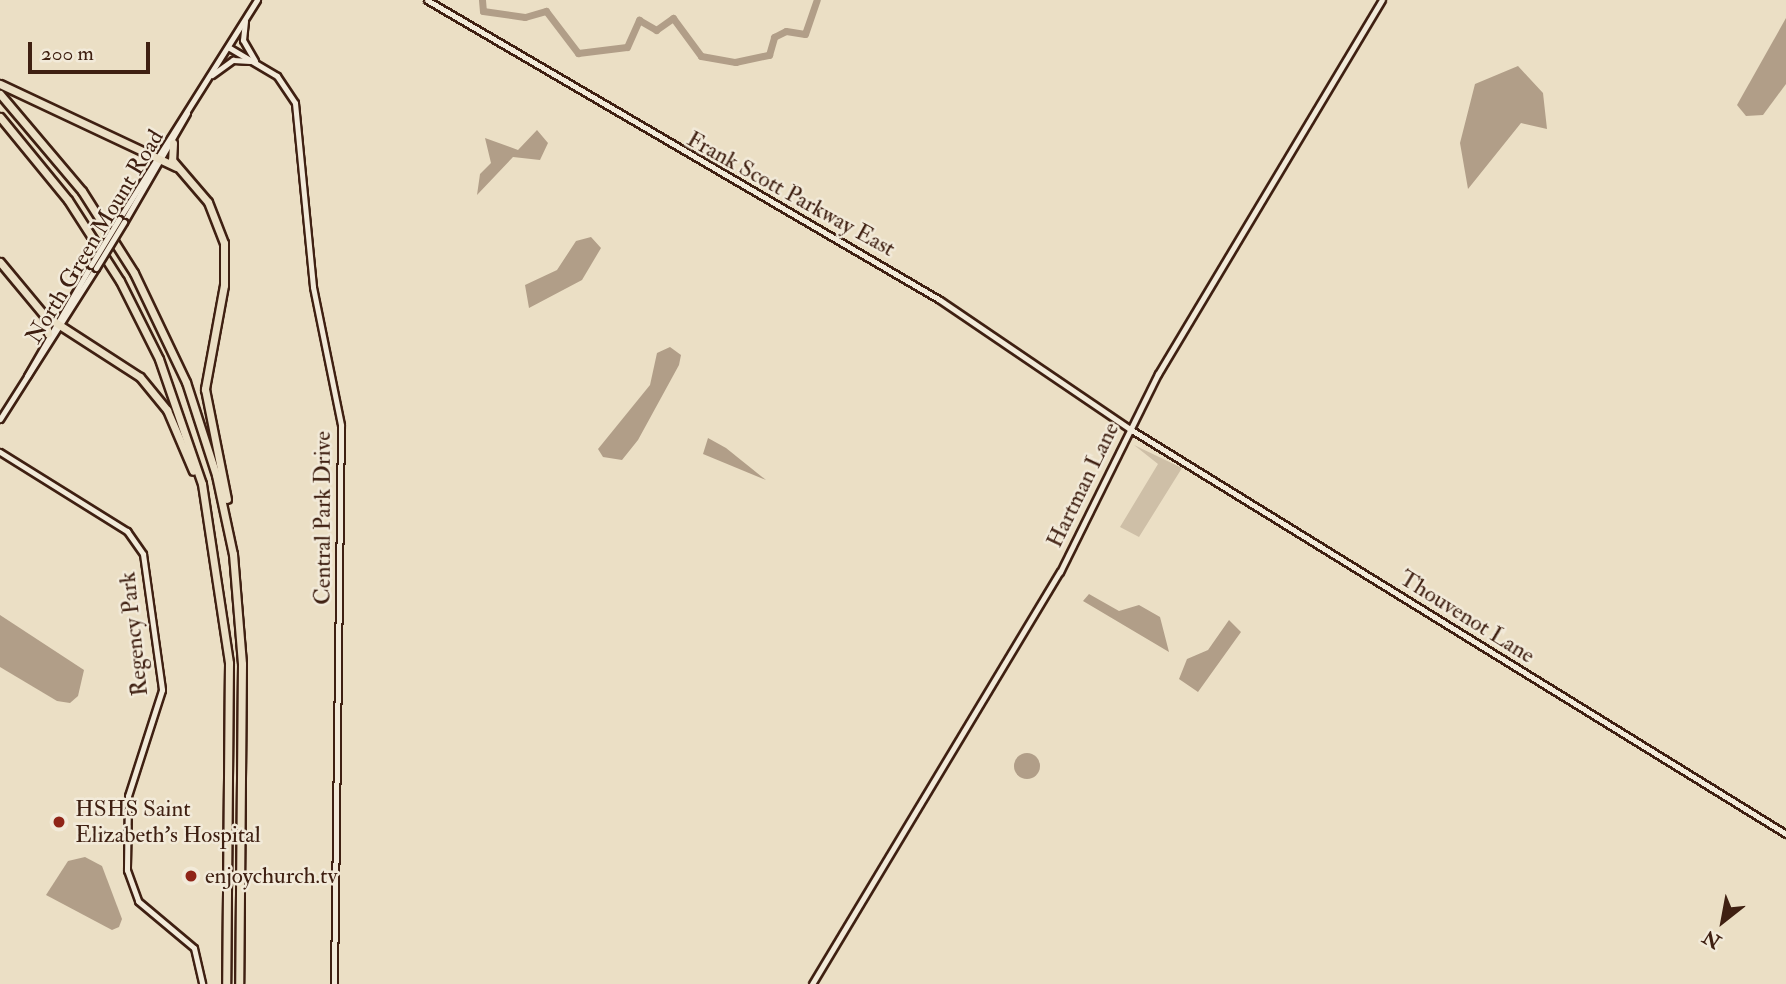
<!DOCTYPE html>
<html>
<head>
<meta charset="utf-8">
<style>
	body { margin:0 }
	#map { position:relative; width:1786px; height:984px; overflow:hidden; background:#ebdfc5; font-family:"IM FELL Double Pica",serif }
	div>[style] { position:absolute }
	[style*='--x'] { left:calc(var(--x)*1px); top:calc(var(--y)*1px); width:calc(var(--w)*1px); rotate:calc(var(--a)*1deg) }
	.green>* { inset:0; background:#cebfa7 }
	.water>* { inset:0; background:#b19e88 }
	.round { border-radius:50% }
	.river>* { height:7px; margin:-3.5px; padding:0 3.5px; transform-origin:3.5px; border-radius:3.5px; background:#b19e88 }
	.roads { filter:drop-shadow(2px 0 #3f2012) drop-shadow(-2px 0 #3f2012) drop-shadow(0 2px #3f2012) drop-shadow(0 -2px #3f2012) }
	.secondary>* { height:5px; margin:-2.5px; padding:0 2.5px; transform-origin:2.5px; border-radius:2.5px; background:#f2ead9 }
	.highway>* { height:7px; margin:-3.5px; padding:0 3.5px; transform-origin:3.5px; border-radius:3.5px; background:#ebdfc5 }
	.bridges { filter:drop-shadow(2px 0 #3f2012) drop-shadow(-2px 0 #3f2012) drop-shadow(0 2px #3f2012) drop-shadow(0 -2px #3f2012) }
	.secondary-bridge>* { height:5px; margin:-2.5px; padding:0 2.5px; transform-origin:2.5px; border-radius:2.5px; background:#f2ead9 }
	.dots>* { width:19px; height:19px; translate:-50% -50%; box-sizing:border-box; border:4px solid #f2ead9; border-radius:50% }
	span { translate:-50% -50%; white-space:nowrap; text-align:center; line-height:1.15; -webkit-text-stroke:5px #f2ead9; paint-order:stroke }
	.street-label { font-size:23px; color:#3f2012 }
	.poi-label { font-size:23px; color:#3f2012 }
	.left { translate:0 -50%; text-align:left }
	.north { position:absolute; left:1688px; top:886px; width:70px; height:70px; -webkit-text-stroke:5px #f2ead9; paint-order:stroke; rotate:211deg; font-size:19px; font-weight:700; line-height:28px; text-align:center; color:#3f2012 }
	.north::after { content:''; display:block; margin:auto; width:24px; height:32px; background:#3f2012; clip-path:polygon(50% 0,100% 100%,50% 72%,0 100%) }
	.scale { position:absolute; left:28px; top:42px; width:122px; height:32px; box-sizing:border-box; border:4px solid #3f2012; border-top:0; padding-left:9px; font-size:21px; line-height:24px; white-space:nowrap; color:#3f2012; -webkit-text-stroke:5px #f2ead9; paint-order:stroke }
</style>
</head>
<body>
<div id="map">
	<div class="green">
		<div style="clip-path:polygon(1134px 445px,1182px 468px,1139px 537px,1120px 527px,1158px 464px)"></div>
	</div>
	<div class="water">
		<div style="clip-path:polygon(1786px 18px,1786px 84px,1763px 115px,1746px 116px,1737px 105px)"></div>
		<div style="clip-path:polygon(1518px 66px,1543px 93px,1547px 129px,1521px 123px,1468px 189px,1460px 143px,1475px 84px)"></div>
		<div style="clip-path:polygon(537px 130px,548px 143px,540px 160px,513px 157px,477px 195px,480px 174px,491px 163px,485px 138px,518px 150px)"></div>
		<div style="clip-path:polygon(591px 237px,601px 248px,582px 280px,529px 308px,525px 285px,557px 270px,576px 241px)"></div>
		<div style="clip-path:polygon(670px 347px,681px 355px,679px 365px,638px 440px,622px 460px,603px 457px,598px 449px,650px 385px,657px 353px)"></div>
		<div style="clip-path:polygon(708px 438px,726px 448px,766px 480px,703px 454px)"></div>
		<div style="clip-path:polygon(1089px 594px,1119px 611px,1139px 605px,1160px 617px,1169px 652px,1083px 601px)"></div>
		<div style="clip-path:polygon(0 615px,84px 670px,78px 696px,70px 703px,57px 701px,0 667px)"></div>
		<div style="clip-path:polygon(1229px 620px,1241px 632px,1198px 692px,1179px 679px,1187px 659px,1208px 650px)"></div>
		<div class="round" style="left:1014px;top:753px;width:26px;height:26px"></div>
		<div style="clip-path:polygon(85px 857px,102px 866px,122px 919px,119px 927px,112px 930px,46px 895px,68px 861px)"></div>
	</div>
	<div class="river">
		<div style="--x:482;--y:0;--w:11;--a:85"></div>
		<div style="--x:483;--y:11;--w:42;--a:8.1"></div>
		<div style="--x:525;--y:17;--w:22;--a:-16"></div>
		<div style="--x:546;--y:11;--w:53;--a:52.7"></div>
		<div style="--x:578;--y:53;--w:49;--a:-7"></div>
		<div style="--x:627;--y:47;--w:30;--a:-66"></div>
		<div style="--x:639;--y:20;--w:20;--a:30"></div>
		<div style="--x:656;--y:30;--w:21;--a:-35"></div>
		<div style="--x:673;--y:18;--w:47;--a:53.6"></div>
		<div style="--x:701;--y:56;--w:35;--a:10"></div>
		<div style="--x:735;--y:62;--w:35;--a:-12"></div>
		<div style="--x:769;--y:55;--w:19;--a:-74"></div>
		<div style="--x:774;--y:37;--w:13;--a:-27"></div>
		<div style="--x:786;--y:31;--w:19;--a:9"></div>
		<div style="--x:805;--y:34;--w:36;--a:-71"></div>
	</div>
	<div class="roads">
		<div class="secondary">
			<div style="--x:427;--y:0;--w:594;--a:30.32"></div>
			<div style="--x:940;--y:300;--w:230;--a:34.2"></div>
			<div style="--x:1130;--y:429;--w:771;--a:31.69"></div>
			<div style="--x:245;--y:21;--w:19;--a:96"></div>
			<div style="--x:243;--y:40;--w:24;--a:60"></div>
			<div style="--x:228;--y:47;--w:57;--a:30.6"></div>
			<div style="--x:277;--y:76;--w:32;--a:56"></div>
			<div style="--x:295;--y:103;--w:185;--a:84.4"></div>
			<div style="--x:313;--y:287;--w:141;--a:78.5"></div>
			<div style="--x:341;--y:425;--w:559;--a:90.72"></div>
			<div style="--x:212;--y:75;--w:26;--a:-36"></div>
			<div style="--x:233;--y:60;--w:17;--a:3"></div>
			<div style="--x:119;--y:219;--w:259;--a:-57.8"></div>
			<div style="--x:124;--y:222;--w:126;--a:-60"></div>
			<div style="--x:27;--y:376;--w:128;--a:-60"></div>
			<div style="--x:0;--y:419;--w:179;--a:-57.6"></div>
			<div style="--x:0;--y:452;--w:150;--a:31.9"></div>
			<div style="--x:127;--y:531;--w:28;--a:55"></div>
			<div style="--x:143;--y:554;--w:137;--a:82"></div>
			<div style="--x:162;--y:690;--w:111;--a:107.8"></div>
			<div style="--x:128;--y:796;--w:74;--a:90.8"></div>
			<div style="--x:127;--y:870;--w:33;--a:70"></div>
			<div style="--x:138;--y:901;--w:73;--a:40"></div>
			<div style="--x:194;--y:948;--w:37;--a:77"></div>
			<div style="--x:812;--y:984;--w:481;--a:-59"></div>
			<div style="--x:1060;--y:572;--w:221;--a:-63.7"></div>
			<div style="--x:1158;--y:374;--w:436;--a:-59.1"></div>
		</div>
		<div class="highway">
			<div style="--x:0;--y:84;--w:195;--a:25.2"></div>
			<div style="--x:0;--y:94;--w:127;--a:49.8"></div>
			<div style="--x:82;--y:191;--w:97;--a:57.6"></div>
			<div style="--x:134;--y:273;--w:121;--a:64.5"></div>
			<div style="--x:186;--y:382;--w:98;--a:72.1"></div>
			<div style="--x:216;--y:475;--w:81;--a:77.9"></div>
			<div style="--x:233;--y:554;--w:110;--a:85.3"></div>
			<div style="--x:242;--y:664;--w:320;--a:90.5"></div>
			<div style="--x:0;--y:117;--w:107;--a:50.7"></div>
			<div style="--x:68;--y:200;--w:96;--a:57.3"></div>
			<div style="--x:120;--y:281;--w:87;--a:63.4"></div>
			<div style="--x:159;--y:359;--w:132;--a:71"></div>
			<div style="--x:202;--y:484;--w:181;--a:81.4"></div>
			<div style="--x:229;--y:663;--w:321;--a:90.5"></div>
			<div style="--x:173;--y:143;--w:17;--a:93"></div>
			<div style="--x:172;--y:160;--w:55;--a:49.4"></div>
			<div style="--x:208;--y:202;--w:44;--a:68.7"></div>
			<div style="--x:224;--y:243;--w:42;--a:90"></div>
			<div style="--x:224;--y:285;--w:106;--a:100.4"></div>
			<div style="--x:205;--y:389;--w:112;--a:78.7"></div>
			<div style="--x:0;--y:262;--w:69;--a:50.3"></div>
			<div style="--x:44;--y:315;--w:114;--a:32.9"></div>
			<div style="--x:140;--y:377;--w:43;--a:50.7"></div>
			<div style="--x:167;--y:410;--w:66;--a:66.9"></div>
			<div style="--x:44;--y:315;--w:19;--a:78"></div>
		</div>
	</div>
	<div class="bridges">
		<div class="secondary-bridge">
			<div style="--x:91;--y:265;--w:54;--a:-58.7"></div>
			<div style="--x:96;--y:268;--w:54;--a:-58.7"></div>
		</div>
	</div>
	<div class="dots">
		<div style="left:59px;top:822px;background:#8f2418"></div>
		<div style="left:191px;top:876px;background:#8f2418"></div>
	</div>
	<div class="street-label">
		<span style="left:791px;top:194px;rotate:29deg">Frank Scott Parkway East</span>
		<span style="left:95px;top:237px;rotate:-59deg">North Green Mount Road</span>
		<span style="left:1083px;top:485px;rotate:-64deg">Hartman Lane</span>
		<span style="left:323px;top:518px;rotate:-90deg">Central Park Drive</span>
		<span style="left:1467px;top:617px;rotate:32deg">Thouvenot Lane</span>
		<span style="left:134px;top:634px;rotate:-96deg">Regency Park</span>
	</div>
	<div class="poi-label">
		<span class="left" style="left:75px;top:822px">HSHS Saint<br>Elizabeth's Hospital</span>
		<span class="left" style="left:205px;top:876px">enjoychurch.tv</span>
	</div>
	<div class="north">N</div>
	<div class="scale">200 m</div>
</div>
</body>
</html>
